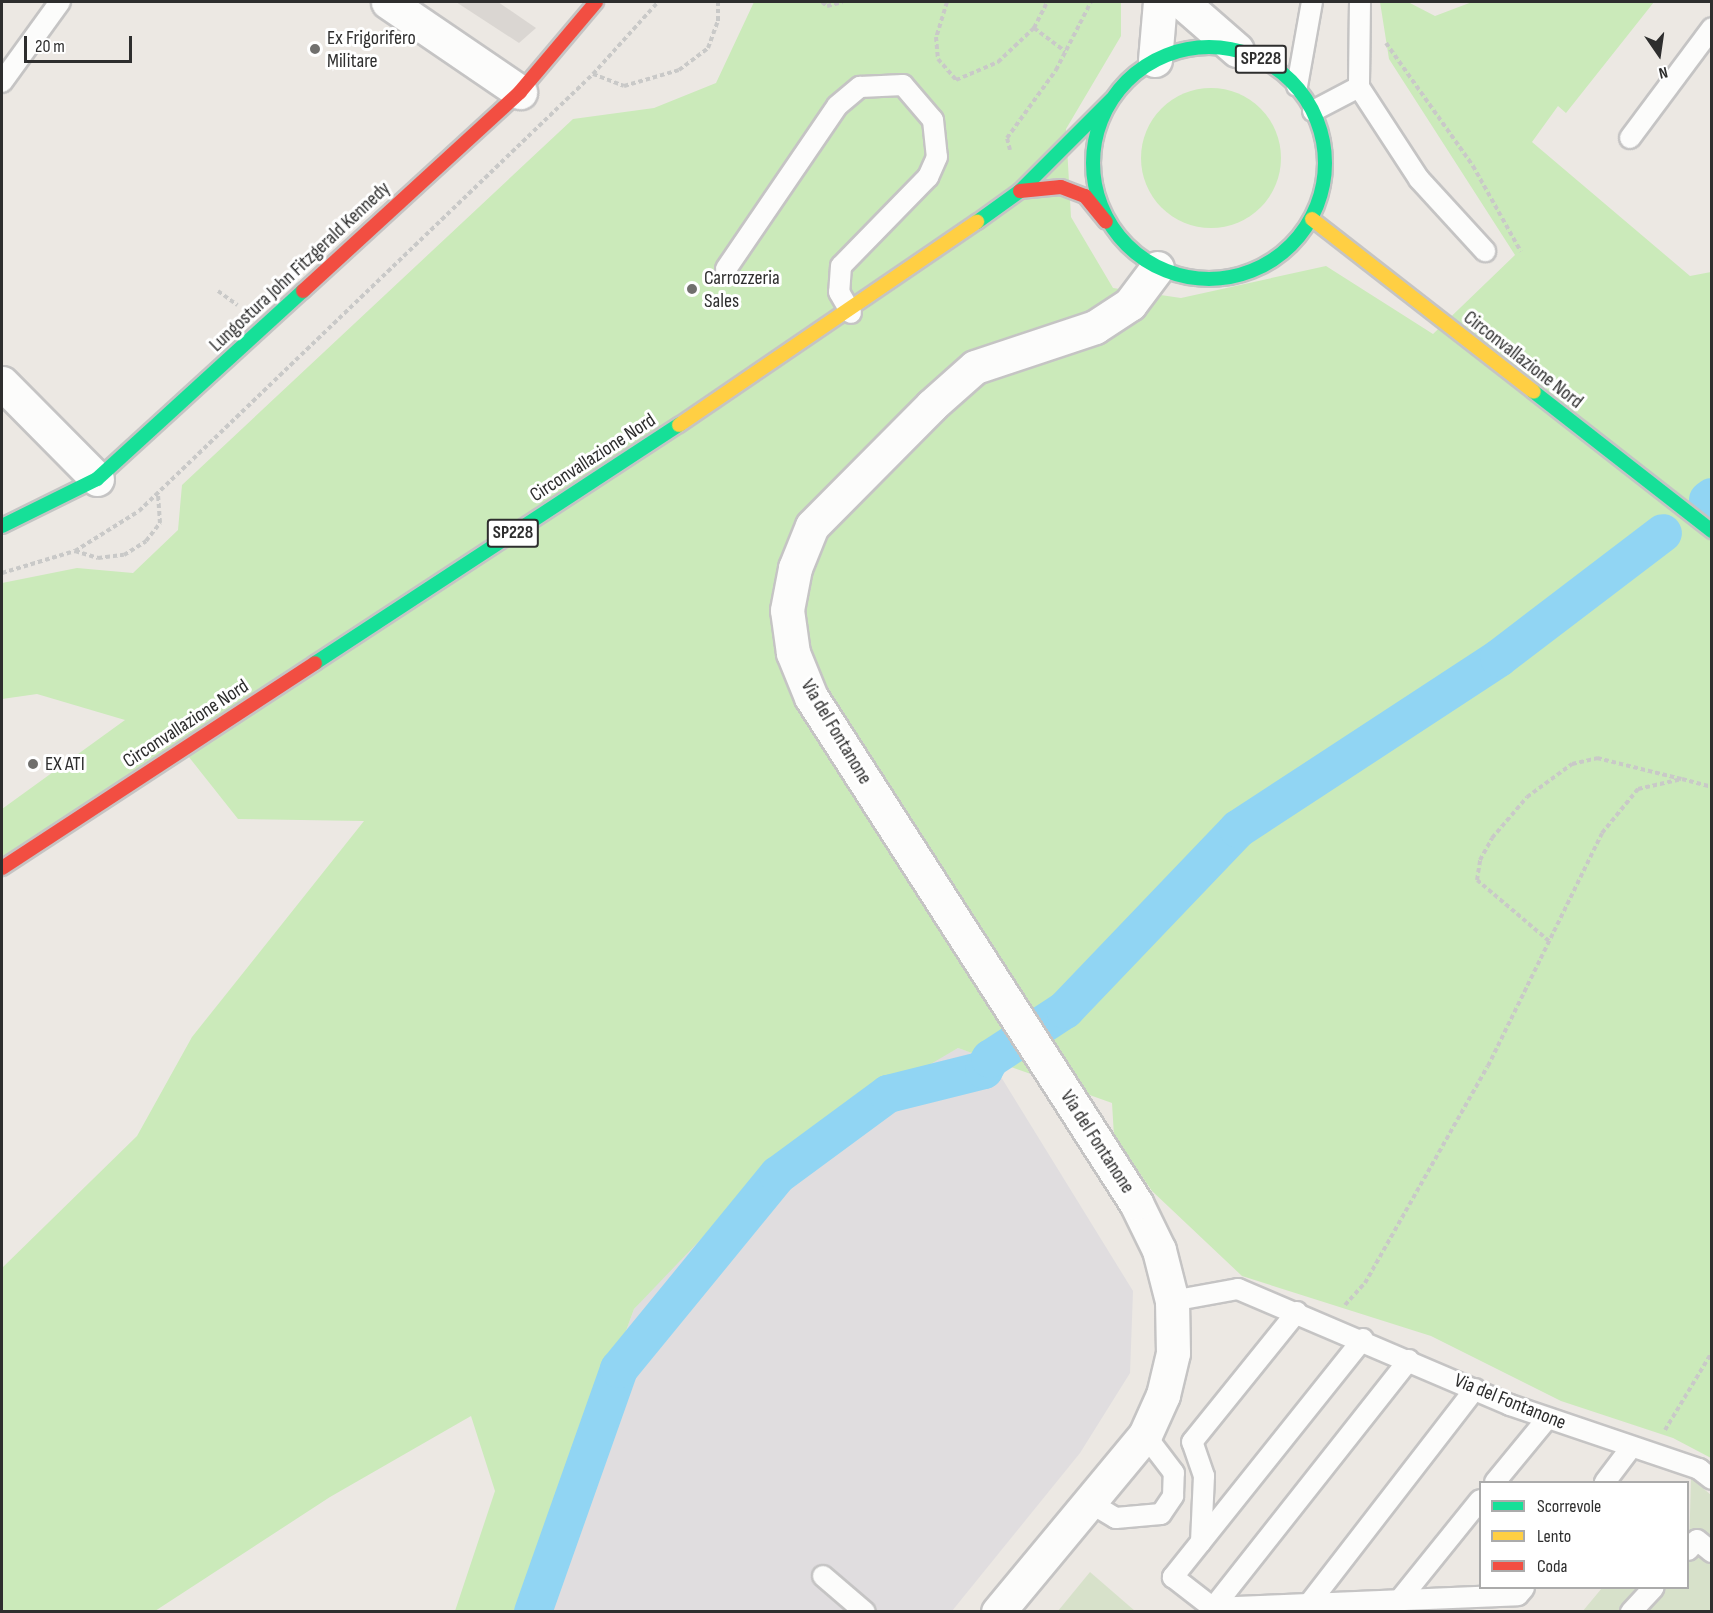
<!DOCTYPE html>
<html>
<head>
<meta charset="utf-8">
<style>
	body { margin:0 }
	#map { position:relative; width:1713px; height:1613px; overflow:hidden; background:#ece8e3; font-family:"Sofia Sans Condensed",sans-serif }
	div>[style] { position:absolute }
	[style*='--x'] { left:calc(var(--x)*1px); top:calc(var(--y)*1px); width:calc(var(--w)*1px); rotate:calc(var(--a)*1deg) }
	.industrial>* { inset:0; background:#e0dddf }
	.green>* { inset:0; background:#cbeaba }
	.round { border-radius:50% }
	.cemetery>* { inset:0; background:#d7e1ca }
	.plaza>* { inset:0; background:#dad6d2 }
	.canal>* { height:38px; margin:-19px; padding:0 19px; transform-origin:19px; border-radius:19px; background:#91d5f3 }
	.path>* { height:4px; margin-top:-2px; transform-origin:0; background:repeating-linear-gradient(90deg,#c9c9c8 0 4.5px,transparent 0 7.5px) }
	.roads { filter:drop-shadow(2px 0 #c5c4c4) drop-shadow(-2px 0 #c5c4c4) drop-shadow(0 2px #c5c4c4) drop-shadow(0 -2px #c5c4c4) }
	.lane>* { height:20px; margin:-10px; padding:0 10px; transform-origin:10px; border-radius:10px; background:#fcfcfb }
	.street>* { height:33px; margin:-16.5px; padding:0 16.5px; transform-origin:16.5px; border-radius:16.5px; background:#fcfcfb }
	.fast>* { height:14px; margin:-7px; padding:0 7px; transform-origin:7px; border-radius:7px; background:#16e098 }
	.fast>.ring { margin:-7px; padding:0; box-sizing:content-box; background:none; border:14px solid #16e098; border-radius:50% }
	.slow>* { height:14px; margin:-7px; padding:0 7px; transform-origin:7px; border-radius:7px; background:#ffcf43 }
	.jam>* { height:14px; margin:-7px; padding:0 7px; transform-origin:7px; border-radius:7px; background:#f24e42 }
	.dots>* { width:16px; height:16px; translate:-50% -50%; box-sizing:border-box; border:3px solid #fff; border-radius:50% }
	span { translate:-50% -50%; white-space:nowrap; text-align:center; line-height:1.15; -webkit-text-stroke:6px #fff; paint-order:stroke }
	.shield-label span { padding:2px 4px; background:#fff; border:2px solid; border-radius:4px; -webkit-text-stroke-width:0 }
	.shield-label { font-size:18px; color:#2e2e2e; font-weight:700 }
	.poi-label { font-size:20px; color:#2e2e2e }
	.left { translate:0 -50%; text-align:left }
	.street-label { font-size:20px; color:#2e2e2e }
	.frame { position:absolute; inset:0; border:3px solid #2e2e2e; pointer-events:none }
	.legend { position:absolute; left:1479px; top:1481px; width:210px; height:108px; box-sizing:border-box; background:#fff; border:2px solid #ababab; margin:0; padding:8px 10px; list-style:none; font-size:18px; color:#2e2e2e }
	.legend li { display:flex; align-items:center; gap:12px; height:30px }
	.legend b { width:30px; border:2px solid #ababab }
	.north { position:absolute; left:1629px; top:24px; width:60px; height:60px; -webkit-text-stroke:4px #fff; paint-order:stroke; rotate:167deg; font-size:16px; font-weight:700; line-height:24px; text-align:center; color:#2e2e2e }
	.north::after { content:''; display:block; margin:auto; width:21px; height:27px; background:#2e2e2e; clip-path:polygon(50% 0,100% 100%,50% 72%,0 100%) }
	.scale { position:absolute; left:24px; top:36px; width:108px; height:27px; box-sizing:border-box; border:3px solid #2e2e2e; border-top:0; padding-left:8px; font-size:18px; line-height:21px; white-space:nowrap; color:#2e2e2e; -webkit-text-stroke:4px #fff; paint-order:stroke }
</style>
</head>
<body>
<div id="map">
	<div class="industrial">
		<div style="clip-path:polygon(958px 1048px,990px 1059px,1133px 1291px,1130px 1373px,1080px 1453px,952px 1611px,524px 1612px,634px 1309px,784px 1142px)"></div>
	</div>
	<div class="green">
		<div style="clip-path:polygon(754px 2px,1121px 2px,1121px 36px,1066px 129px,1071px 217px,1113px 288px,1181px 298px,1326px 266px,1433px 334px,1515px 255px,1389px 59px,1380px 2px,1408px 2px,1435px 16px,1472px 2px,1654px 2px,1566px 113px,1558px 106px,1532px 142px,1690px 276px,1711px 272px,1711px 1458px,1673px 1438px,1561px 1401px,1431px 1336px,1242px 1276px,1152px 1191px,1114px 1136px,1112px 1103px,958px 1048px,789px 1147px,634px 1309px,524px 1611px,455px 1611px,495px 1491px,471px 1416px,330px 1497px,155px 1611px,2px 1611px,2px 1268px,137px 1136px,192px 1037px,364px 821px,238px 819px,177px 742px,2px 862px,2px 809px,125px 720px,37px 694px,2px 699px,2px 583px,77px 568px,133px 573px,178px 530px,182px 485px,573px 119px,654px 108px,716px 83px)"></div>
		<div class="round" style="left:1141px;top:88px;width:140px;height:140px"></div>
	</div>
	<div class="cemetery">
		<div style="clip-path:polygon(1691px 1478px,1711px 1495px,1711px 1611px,1582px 1612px,1602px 1588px,1688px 1588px)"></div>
		<div style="clip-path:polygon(1090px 1572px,1135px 1611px,1058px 1611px)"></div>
	</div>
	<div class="plaza">
		<div style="clip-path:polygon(456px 2px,498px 2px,536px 28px,519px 43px)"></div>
	</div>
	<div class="canal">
		<div style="--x:1708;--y:500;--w:5;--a:-37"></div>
		<div style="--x:533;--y:1612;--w:258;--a:-70.5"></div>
		<div style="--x:619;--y:1369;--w:251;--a:-50.7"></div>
		<div style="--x:778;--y:1175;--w:137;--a:-36.4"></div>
		<div style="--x:888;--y:1094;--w:99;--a:-14"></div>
		<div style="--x:984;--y:1070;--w:13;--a:-61"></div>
		<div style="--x:990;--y:1059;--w:90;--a:-33.2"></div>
		<div style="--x:1065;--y:1010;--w:250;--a:-46.3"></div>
		<div style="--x:1238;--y:829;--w:312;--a:-33.2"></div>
		<div style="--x:1499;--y:658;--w:206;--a:-37.3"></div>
	</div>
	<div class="path">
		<div style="--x:822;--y:2;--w:6;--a:39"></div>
		<div style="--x:827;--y:6;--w:16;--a:-14"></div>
		<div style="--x:947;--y:2;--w:37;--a:107"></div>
		<div style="--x:936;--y:37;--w:22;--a:85"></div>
		<div style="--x:938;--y:59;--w:28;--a:49"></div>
		<div style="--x:956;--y:80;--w:46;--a:-23.2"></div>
		<div style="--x:998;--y:62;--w:50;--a:-43.4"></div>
		<div style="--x:1034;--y:28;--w:29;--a:-63"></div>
		<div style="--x:1034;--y:28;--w:39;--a:37"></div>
		<div style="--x:1386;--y:43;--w:151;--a:54.7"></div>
		<div style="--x:1473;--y:166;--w:98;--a:60.8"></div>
		<div style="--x:593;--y:74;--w:33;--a:21"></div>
		<div style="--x:624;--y:86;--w:57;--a:-16.2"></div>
		<div style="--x:679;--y:70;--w:36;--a:-37"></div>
		<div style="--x:708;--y:48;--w:29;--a:-70"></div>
		<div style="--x:718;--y:21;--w:19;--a:-90"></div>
		<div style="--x:1010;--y:150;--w:12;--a:-104"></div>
		<div style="--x:1007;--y:138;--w:84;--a:-54.2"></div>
		<div style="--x:1056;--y:70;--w:76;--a:-62.8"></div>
		<div style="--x:218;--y:291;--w:24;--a:36"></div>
		<div style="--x:75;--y:551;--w:24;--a:17"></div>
		<div style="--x:98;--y:558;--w:26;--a:-7"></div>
		<div style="--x:124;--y:555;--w:26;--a:-32"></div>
		<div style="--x:146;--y:541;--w:23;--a:-52"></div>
		<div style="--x:160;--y:523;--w:29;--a:-94"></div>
		<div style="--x:2;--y:573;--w:76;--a:-16.8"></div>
		<div style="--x:75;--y:551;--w:75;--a:-32"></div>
		<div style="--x:139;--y:511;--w:630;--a:-43.91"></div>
		<div style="--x:593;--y:74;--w:97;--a:-47.9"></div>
		<div style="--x:1549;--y:941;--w:94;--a:-139.7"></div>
		<div style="--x:1477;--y:880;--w:20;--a:-81"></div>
		<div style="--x:1480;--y:860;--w:25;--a:-61"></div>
		<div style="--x:1492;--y:838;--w:54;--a:-49.5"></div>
		<div style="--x:1527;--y:797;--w:56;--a:-36.3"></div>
		<div style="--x:1572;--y:764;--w:26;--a:-13"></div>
		<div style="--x:1597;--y:758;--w:87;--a:14"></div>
		<div style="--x:1345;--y:1305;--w:30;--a:-48"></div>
		<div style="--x:1365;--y:1283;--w:249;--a:-60.5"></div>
		<div style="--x:1488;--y:1066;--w:259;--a:-63.9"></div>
		<div style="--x:1602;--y:833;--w:57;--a:-50.7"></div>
		<div style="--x:1638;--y:789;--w:45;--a:-12.8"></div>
		<div style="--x:1682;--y:779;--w:31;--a:15"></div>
		<div style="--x:1665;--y:1430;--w:91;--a:-58.9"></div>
	</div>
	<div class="roads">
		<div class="lane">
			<div style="--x:1360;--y:2;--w:85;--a:90.7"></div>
			<div style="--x:1359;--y:87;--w:110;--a:56.9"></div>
			<div style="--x:1419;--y:179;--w:98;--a:47.5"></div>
			<div style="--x:2;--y:82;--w:99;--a:-54.1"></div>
			<div style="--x:1297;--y:86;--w:85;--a:-79.9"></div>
			<div style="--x:1313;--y:111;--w:52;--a:-27.6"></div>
			<div style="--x:1630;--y:138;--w:137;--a:-53.3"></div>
			<div style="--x:726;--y:269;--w:197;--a:-55.7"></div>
			<div style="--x:837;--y:106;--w:30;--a:-40"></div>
			<div style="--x:860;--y:87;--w:43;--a:-2.7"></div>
			<div style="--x:903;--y:85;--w:46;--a:49.4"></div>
			<div style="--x:933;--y:120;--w:37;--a:84"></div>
			<div style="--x:937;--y:157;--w:22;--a:114"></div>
			<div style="--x:928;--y:177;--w:124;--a:134.3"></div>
			<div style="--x:841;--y:266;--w:26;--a:94"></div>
			<div style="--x:839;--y:292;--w:24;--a:60"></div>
			<div style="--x:1172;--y:1301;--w:67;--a:-10.3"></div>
			<div style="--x:1238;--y:1289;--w:296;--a:23.1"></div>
			<div style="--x:1510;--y:1405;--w:200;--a:18.7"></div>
			<div style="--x:1699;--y:1469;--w:16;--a:38"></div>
			<div style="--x:1363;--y:1339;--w:305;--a:128.6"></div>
			<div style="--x:1173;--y:1577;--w:51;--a:37.8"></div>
			<div style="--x:1213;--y:1608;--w:305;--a:-2.4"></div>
			<div style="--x:1518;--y:1595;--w:9;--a:-49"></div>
			<div style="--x:1495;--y:1482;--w:82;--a:-50.5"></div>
			<div style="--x:1605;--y:1482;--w:41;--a:-52.9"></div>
			<div style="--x:1089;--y:1502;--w:31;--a:31"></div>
			<div style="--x:1116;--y:1518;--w:45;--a:-5.1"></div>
			<div style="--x:1161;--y:1514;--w:22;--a:-56"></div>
			<div style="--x:1173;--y:1496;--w:23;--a:-88"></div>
			<div style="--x:1174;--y:1473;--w:48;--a:-127.3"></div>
			<div style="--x:1201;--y:1542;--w:66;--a:-87.4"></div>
			<div style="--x:1204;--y:1476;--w:36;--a:-109"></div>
			<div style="--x:1192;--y:1442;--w:167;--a:-51.1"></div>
			<div style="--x:1688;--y:1550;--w:13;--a:-48"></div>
			<div style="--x:1697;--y:1540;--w:19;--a:39"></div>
			<div style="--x:823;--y:1576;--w:55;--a:40.6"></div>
			<div style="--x:1397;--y:1603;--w:132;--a:-51.1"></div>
			<div style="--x:1308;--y:1605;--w:273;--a:-52.3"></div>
			<div style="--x:1213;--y:1608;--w:316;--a:-51.7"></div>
			<div style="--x:1631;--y:1612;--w:33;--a:-47"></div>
		</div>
		<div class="street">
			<div style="--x:388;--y:2;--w:160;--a:34.3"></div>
			<div style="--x:1182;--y:2;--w:73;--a:41.1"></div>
			<div style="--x:1155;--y:60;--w:58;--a:-85.1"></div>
			<div style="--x:2;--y:383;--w:135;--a:45.3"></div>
			<div style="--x:998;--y:1612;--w:230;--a:-50.3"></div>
			<div style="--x:1145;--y:1435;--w:44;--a:-65.8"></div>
			<div style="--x:1163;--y:1395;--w:43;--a:-76.6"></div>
			<div style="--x:1173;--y:1353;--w:52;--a:-91.1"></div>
			<div style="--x:1172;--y:1301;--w:53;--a:-104.3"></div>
			<div style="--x:1159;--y:1250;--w:52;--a:-116.1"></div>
			<div style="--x:1136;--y:1203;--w:601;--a:-122.71"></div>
			<div style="--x:811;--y:697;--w:48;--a:-112.2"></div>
			<div style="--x:793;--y:653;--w:43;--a:-97.9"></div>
			<div style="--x:787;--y:610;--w:43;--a:-79.2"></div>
			<div style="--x:795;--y:568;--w:45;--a:-68"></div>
			<div style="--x:812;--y:526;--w:170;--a:-45.2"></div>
			<div style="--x:932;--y:405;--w:57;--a:-41.5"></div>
			<div style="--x:975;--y:367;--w:126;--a:-18.4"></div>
			<div style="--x:1095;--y:327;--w:42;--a:-33.3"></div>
			<div style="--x:1130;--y:304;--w:45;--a:-53.1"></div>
		</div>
		<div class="fast">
			<div class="ring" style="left:1093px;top:47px;width:218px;height:218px"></div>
			<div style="--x:977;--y:222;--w:53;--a:-35.8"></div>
			<div style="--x:1020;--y:191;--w:129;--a:-45"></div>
			<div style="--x:1534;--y:392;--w:226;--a:38"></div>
			<div style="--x:2;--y:526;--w:106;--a:-26.3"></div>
			<div style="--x:97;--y:479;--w:279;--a:-42.4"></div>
			<div style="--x:315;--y:663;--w:435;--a:-33.2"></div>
		</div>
		<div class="slow">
			<div style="--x:1312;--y:219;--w:281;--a:37.9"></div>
			<div style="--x:679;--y:425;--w:361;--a:-34.3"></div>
		</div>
		<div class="jam">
			<div style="--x:1020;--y:191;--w:41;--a:-5.6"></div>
			<div style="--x:1061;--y:187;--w:26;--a:21"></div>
			<div style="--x:1085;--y:196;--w:33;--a:51"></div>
			<div style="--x:303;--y:291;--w:294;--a:-42.5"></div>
			<div style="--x:520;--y:92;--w:118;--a:-49.8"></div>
			<div style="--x:2;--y:868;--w:374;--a:-33.2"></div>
		</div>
	</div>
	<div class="dots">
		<div style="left:315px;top:49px;background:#706f6d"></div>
		<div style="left:692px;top:289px;background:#706f6d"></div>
		<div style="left:33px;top:764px;background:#706f6d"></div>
	</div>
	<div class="shield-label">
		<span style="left:1261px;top:59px">SP228</span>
		<span style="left:513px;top:533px">SP228</span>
	</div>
	<div class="poi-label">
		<span class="left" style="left:327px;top:50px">Ex Frigorifero<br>Militare</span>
		<span class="left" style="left:704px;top:290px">Carrozzeria<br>Sales</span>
		<span class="left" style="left:45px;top:764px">EX ATI</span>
	</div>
	<div class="street-label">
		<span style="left:300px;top:267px;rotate:-43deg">Lungostura John Fitzgerald Kennedy</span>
		<span style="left:1523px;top:360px;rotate:38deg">Circonvallazione Nord</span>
		<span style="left:593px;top:458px;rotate:-33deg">Circonvallazione Nord</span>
		<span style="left:186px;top:724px;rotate:-33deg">Circonvallazione Nord</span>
		<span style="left:836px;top:732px;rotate:59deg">Via del Fontanone</span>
		<span style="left:1097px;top:1142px;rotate:57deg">Via del Fontanone</span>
		<span style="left:1510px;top:1402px;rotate:22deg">Via del Fontanone</span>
	</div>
	<div class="frame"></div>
	<ul class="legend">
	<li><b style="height:8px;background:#16e098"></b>Scorrevole</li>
	<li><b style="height:8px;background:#ffcf43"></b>Lento</li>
	<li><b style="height:8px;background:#f24e42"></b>Coda</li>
	</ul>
	<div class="north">N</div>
	<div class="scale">20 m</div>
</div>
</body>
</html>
